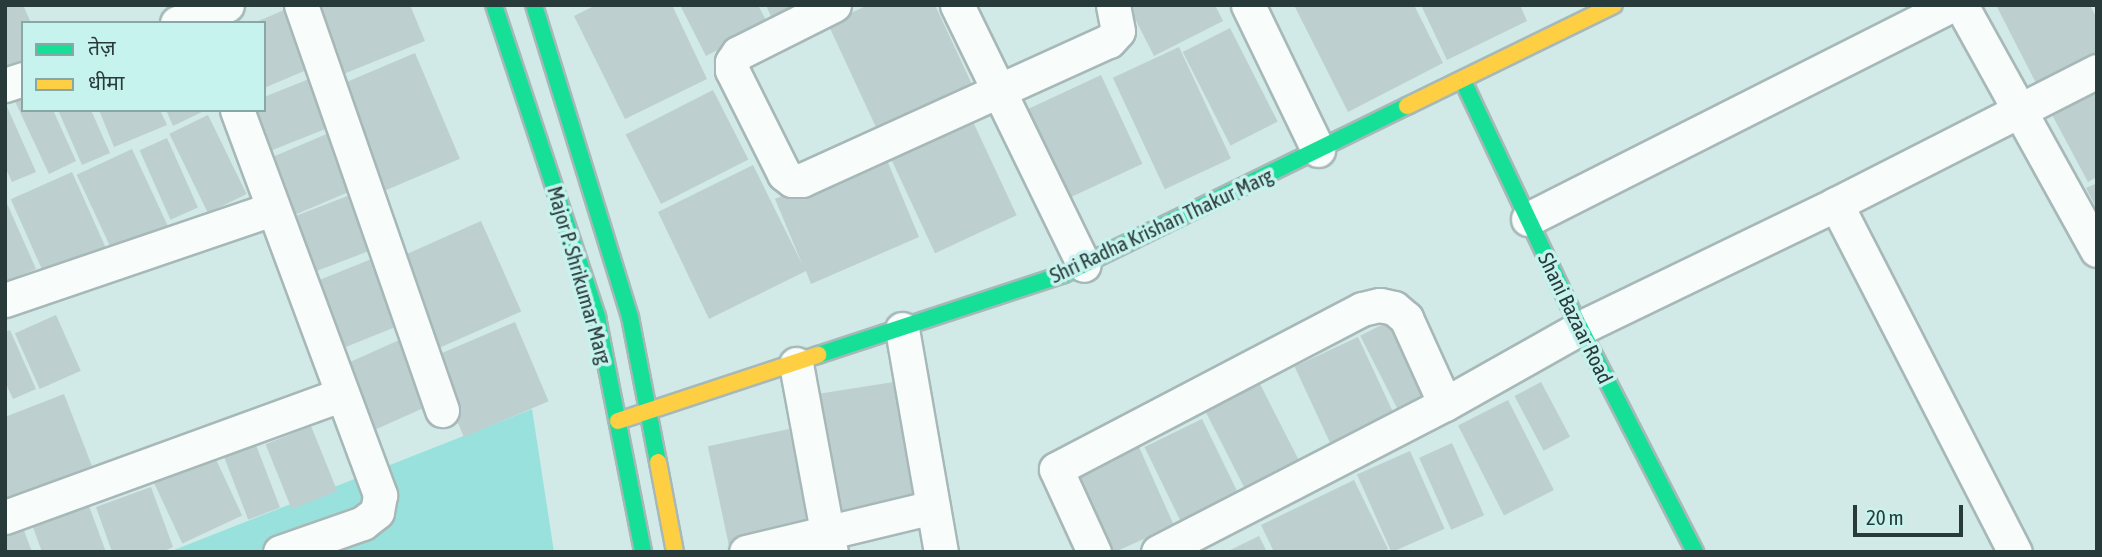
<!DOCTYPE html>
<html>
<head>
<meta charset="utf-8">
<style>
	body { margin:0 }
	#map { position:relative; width:2102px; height:557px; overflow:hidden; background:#d1e9e7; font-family:"Asap Condensed","Noto Sans Devanagari",sans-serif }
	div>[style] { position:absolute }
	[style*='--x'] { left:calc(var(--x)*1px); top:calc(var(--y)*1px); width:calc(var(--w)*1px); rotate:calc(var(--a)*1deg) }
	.green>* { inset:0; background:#99e1dc }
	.building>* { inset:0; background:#bdd0cf; transform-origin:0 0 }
	.roads { filter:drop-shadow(2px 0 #a6b8b7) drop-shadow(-2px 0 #a6b8b7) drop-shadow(0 2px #a6b8b7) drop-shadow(0 -2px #a6b8b7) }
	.street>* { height:33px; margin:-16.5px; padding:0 16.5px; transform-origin:16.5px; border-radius:16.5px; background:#f8fcfb }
	.fast>* { height:16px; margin:-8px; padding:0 8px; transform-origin:8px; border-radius:8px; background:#16e098 }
	.slow>* { height:16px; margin:-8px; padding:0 8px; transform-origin:8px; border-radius:8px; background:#ffcf43 }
	span { translate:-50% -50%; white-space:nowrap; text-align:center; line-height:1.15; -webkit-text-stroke:7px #c7f3ef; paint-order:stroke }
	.street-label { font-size:21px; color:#283a39 }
	.frame { position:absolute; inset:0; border:7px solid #283a39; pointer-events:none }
	.legend { position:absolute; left:21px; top:21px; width:245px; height:91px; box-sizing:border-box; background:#c7f3ef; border:2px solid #87a9a6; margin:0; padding:9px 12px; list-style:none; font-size:21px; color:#283a39 }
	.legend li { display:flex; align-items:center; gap:14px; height:35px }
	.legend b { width:35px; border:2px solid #87a9a6 }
	.scale { position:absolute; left:1853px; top:505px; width:110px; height:32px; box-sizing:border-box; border:4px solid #283a39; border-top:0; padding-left:9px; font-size:21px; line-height:24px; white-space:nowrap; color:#283a39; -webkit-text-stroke:5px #c7f3ef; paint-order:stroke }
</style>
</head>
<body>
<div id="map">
	<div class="green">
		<div style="clip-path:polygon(532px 409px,554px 552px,169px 552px)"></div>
	</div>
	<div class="building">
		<div style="clip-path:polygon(5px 5px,23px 5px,31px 23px,23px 23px,23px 71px,5px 79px)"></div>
		<div style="clip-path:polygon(313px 5px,410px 5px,425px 41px,341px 75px)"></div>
		<div style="clip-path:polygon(596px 5px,672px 5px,707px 79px,625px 119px,574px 16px)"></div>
		<div style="clip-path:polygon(680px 5px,758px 5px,768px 24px,706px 56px)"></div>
		<div style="clip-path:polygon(766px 5px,799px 5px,772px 19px)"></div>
		<div style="clip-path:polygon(868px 5px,935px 5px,976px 93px,881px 138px,828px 24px)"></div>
		<div style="clip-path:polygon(1128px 5px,1215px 5px,1223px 21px,1154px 56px)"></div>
		<div style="clip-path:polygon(1294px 5px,1414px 5px,1443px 63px,1348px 112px)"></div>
		<div style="clip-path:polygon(1421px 5px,1520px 5px,1527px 21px,1447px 60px)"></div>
		<div style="clip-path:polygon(1996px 5px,2090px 5px,2097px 19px,2097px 60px,2039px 89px)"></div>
		<div style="clip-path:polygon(291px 7px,316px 66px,264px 88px,264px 23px,254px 23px)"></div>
		<div style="left:1230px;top:28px;width:105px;height:53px;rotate:63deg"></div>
		<div style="left:1179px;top:47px;width:123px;height:73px;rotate:65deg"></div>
		<div style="left:415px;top:53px;width:115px;height:87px;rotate:67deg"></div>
		<div style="clip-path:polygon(319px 75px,338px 124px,265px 153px,248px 110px,264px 110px,264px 97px)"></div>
		<div style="left:1101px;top:75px;width:98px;height:81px;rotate:65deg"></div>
		<div style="clip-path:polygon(2097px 87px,2097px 177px,2088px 182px,2050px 111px)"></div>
		<div style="left:713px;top:90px;width:78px;height:98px;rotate:63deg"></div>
		<div style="clip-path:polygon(23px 92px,23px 110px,53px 110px,76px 161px,49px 174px,13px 97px)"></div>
		<div style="clip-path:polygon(5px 102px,36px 172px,12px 182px,5px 167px)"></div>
		<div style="clip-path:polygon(58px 110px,91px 110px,110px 153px,82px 165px)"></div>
		<div style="clip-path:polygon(99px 110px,160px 110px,167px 125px,114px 147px)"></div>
		<div style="clip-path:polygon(166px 110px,206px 110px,173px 126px)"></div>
		<div style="left:968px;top:111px;width:115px;height:90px;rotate:65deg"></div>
		<div style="left:208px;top:115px;width:88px;height:43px;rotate:64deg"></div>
		<div style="left:336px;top:130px;width:62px;height:74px;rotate:67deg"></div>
		<div style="left:167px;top:138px;width:76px;height:30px;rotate:66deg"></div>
		<div style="left:132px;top:149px;width:86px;height:61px;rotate:65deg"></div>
		<div style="clip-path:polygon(884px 153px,919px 237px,811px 284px,806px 271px,709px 319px,658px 212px,753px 165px,803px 266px,775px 199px)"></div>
		<div style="left:72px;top:172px;width:86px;height:67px;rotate:66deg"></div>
		<div style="clip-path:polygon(2097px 183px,2097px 209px,2086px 188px)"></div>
		<div style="left:358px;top:192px;width:59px;height:76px;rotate:69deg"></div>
		<div style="clip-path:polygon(5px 199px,36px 269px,5px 282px)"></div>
		<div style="left:481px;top:221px;width:99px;height:90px;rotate:66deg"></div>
		<div style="left:379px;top:256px;width:72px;height:77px;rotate:68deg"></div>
		<div style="left:56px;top:315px;width:61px;height:45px;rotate:66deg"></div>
		<div style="left:1395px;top:318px;width:89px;height:39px;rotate:63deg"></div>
		<div style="left:515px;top:322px;width:86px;height:92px;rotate:67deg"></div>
		<div style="clip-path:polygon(10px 330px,36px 389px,13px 399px,5px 382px,5px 332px)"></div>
		<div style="left:406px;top:337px;width:72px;height:68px;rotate:66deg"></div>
		<div style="left:1358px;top:337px;width:89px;height:70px;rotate:65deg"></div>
		<div style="left:900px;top:381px;width:121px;height:90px;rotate:81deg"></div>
		<div style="left:1541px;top:382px;width:62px;height:30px;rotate:62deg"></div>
		<div style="left:1260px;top:384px;width:96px;height:61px;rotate:63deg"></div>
		<div style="clip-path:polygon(64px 394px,92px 466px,5px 499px,5px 417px)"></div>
		<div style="left:1508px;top:400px;width:101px;height:56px;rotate:63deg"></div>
		<div style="left:1202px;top:419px;width:92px;height:64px;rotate:64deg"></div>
		<div style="left:311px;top:426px;width:70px;height:49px;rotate:68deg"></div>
		<div style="left:789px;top:429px;width:104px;height:83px;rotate:78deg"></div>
		<div style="left:1452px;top:443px;width:79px;height:36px;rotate:66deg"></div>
		<div style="left:256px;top:445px;width:67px;height:34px;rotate:69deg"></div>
		<div style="left:1139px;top:447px;width:86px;height:68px;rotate:66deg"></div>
		<div style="left:1410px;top:451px;width:85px;height:58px;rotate:66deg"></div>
		<div style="left:213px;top:453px;width:69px;height:66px;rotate:65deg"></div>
		<div style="clip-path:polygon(1354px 480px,1388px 549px,1382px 552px,1274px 552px,1261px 525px)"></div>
		<div style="clip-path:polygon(151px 487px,173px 547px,162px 552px,112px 552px,96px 507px)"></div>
		<div style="clip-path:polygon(86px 498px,106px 552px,42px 552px,30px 519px)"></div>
		<div style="clip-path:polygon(23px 528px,32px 552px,5px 552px,5px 535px)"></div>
		<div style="clip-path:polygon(1259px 536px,1267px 552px,1226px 552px)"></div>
	</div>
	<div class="roads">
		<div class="street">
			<div style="--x:301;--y:5;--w:429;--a:70.8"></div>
			<div style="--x:834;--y:5;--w:107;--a:153.4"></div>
			<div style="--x:738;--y:53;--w:11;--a:124"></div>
			<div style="--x:732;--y:62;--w:8;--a:90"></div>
			<div style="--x:732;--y:70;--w:116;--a:63.4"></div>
			<div style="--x:784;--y:174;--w:10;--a:37"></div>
			<div style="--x:792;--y:180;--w:10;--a:0"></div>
			<div style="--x:802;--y:180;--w:337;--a:-24.4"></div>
			<div style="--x:1109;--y:41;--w:13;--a:-48"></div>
			<div style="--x:1118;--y:31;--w:26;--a:-101"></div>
			<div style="--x:957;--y:5;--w:289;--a:64"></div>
			<div style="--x:1248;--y:5;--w:161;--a:64.2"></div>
			<div style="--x:1961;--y:5;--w:280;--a:61"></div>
			<div style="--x:177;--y:23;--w:53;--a:-19.8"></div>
			<div style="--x:5;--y:85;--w:19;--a:-18"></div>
			<div style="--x:237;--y:110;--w:411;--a:69.6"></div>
			<div style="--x:380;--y:495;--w:17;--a:100"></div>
			<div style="--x:377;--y:512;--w:18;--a:142"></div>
			<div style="--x:363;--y:523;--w:88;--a:160.7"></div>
			<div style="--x:1836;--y:204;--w:391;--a:62.8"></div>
			<div style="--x:1528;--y:219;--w:475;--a:-26.8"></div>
			<div style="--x:5;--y:300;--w:283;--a:-18.8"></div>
			<div style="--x:902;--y:329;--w:226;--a:80.1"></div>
			<div style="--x:796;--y:364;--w:191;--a:79.5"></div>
			<div style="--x:5;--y:517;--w:357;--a:-20"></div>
			<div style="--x:746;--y:552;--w:192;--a:-13.5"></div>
			<div style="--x:1094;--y:552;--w:91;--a:-114.6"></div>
			<div style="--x:1056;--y:469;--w:345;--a:-27.6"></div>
			<div style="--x:1362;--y:309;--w:18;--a:-13"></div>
			<div style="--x:1380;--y:305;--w:14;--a:12"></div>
			<div style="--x:1394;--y:308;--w:16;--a:40"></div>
			<div style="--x:1406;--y:318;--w:94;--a:65.6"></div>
			<div style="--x:1158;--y:552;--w:323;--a:-27.3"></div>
			<div style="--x:1445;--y:404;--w:155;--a:-29.4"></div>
			<div style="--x:1580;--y:328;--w:284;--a:-25.8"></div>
			<div style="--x:1836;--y:204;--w:293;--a:-27"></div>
		</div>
		<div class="fast">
			<div style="--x:494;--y:5;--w:329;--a:71.7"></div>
			<div style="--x:597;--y:317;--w:239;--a:78.9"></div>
			<div style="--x:534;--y:5;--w:326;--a:72.9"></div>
			<div style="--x:630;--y:317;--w:148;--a:79.1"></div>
			<div style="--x:1463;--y:81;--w:273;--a:64.7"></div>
			<div style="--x:1580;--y:328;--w:252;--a:62.8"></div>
			<div style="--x:818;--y:355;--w:259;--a:-18.2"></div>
			<div style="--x:1064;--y:274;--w:382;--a:-26.1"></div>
		</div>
		<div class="slow">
			<div style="--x:1407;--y:106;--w:230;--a:-26"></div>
			<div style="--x:618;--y:421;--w:211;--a:-18.3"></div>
			<div style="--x:658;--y:462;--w:92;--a:79.3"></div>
		</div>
	</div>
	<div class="street-label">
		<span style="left:1161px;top:225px;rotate:-25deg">Shri Radha Krishan Thakur Marg</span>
		<span style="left:580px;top:275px;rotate:74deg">Major P. Shrikumar Marg</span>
		<span style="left:1576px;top:318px;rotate:64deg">Shani Bazaar Road</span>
	</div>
	<div class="frame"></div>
	<ul class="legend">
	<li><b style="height:9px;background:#16e098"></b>तेज़</li>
	<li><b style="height:9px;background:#ffcf43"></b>धीमा</li>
	</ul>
	<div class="scale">20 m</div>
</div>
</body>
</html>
